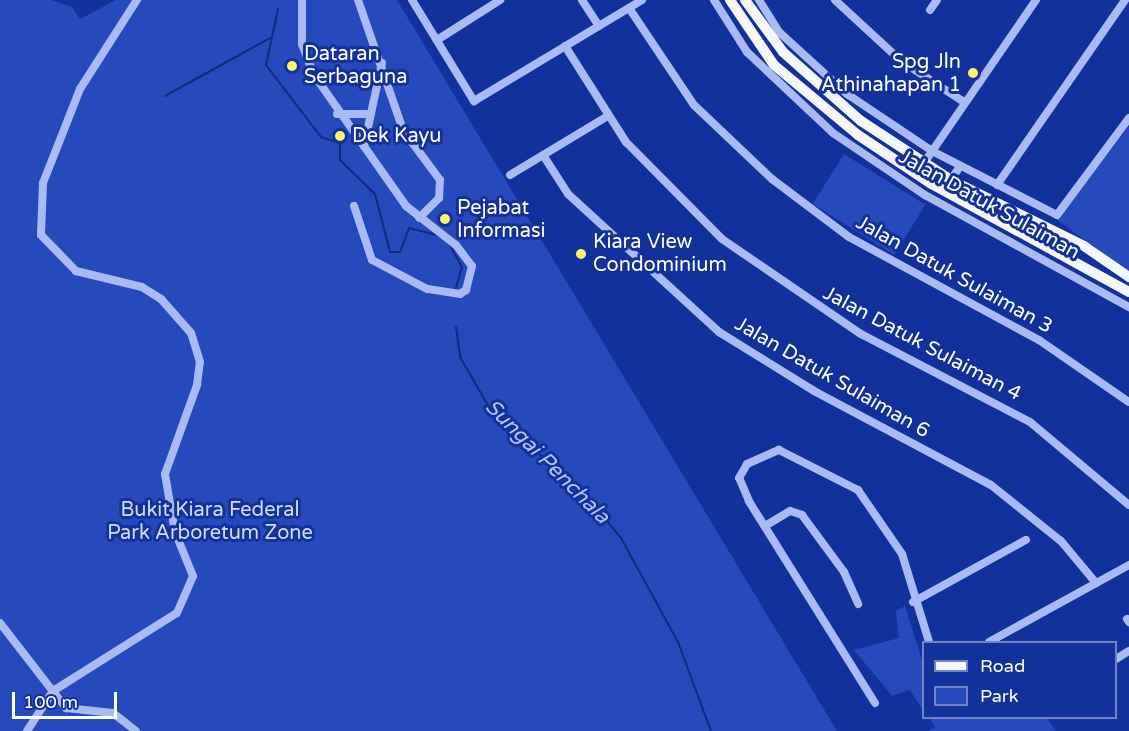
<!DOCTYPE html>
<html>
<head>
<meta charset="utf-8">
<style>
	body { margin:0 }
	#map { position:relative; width:1129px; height:731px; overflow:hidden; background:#13319d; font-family:"Varela Round",sans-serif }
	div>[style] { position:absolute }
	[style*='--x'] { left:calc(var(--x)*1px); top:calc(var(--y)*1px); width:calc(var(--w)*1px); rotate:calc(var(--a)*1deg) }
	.green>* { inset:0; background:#2649bb; transform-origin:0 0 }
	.stream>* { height:2px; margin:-1px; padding:0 1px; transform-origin:1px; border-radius:1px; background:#132a7e }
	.minor>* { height:8px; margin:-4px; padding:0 4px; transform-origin:4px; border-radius:4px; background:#a9baf4 }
	.major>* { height:10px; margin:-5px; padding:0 5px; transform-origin:5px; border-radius:5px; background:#f5f7ff }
	.dots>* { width:16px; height:16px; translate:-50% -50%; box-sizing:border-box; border:3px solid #13319d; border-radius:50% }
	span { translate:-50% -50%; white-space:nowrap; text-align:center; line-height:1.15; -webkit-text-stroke:6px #13319d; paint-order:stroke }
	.poi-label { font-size:20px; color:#fff }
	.left { translate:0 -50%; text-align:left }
	.right { translate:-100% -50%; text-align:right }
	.street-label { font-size:20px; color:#fff }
	.park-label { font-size:20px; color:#d1dcfd }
	.water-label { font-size:21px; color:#b5c6fa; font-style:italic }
	.legend { position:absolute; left:922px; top:641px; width:195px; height:78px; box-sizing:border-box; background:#13319d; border:2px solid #7183c4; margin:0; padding:8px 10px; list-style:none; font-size:18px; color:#fff }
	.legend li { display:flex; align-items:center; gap:12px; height:30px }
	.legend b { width:30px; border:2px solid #7183c4 }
	.scale { position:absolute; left:12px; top:692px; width:105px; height:27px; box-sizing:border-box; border:3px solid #fff; border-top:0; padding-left:8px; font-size:18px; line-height:21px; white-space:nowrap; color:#fff; -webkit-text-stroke:4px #13319d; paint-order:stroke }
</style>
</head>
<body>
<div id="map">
	<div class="green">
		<div style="clip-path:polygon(0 0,51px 0,72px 7px,80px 19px,116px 0,397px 0,837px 731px,0 731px)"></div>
		<div style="clip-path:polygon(1129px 126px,1129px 272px,1057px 220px)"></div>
		<div style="left:844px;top:154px;width:96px;height:59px;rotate:32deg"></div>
		<div style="clip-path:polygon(905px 606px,923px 663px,923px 710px,910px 690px,892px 696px,854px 650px,899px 638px,896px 611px)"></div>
		<div style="clip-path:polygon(929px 718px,1047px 718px,1056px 731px,928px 731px,935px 727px)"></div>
	</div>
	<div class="stream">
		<div style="--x:278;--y:9;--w:57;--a:102.1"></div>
		<div style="--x:266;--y:65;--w:91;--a:52.6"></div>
		<div style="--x:321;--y:137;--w:20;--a:18"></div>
		<div style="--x:340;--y:143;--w:17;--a:90"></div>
		<div style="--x:340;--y:160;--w:49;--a:44.2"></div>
		<div style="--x:375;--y:194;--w:60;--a:75.5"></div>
		<div style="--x:390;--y:252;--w:10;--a:0"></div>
		<div style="--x:400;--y:252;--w:26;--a:-69"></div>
		<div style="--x:409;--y:228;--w:29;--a:14"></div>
		<div style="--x:165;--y:96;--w:120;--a:-28.9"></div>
		<div style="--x:449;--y:243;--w:27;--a:62"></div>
		<div style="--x:462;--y:267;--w:26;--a:106"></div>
		<div style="--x:456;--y:327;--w:30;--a:82"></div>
		<div style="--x:460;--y:357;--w:60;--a:60"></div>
		<div style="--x:490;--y:409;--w:132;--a:42.2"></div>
		<div style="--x:588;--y:498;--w:52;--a:50.5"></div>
		<div style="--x:621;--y:538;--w:119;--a:61.3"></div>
		<div style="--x:678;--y:642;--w:95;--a:69.7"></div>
	</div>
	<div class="minor">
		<div style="--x:302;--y:0;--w:44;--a:90"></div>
		<div style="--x:302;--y:44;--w:33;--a:69"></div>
		<div style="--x:314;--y:75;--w:160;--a:54.9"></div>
		<div style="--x:406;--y:206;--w:63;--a:38"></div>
		<div style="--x:456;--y:245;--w:26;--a:53"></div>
		<div style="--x:472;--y:266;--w:25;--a:104"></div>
		<div style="--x:466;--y:290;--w:7;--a:146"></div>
		<div style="--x:460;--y:294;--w:33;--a:-171"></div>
		<div style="--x:427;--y:289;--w:62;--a:-152.2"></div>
		<div style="--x:372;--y:260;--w:57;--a:-108.4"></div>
		<div style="--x:358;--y:0;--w:138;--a:70.9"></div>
		<div style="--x:403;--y:130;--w:62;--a:53.5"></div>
		<div style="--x:440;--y:180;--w:18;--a:93"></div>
		<div style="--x:439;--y:198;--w:28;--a:135"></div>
		<div style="--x:412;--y:0;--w:119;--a:58.5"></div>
		<div style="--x:474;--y:101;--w:196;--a:-31"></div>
		<div style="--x:582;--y:0;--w:31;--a:57"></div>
		<div style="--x:714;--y:0;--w:62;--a:57.6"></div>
		<div style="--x:747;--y:52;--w:118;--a:43.3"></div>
		<div style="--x:833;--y:133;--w:111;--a:34"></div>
		<div style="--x:925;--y:195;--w:233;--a:28.8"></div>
		<div style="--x:759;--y:0;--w:38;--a:58"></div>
		<div style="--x:779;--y:32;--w:92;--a:42.4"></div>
		<div style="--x:847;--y:94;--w:102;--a:33.8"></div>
		<div style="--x:932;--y:151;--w:140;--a:27.1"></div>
		<div style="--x:1057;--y:215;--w:121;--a:-53.4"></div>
		<div style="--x:835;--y:0;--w:90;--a:42.7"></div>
		<div style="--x:901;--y:61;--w:75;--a:33.1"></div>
		<div style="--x:629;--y:8;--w:117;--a:56.2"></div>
		<div style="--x:694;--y:105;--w:108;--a:43.5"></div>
		<div style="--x:772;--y:179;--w:96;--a:37"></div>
		<div style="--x:849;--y:237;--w:216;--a:28.5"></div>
		<div style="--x:1039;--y:340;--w:109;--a:34.6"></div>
		<div style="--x:930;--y:10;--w:12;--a:-55"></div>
		<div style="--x:437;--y:40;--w:75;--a:-32.4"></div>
		<div style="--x:565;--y:46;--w:114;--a:57.6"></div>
		<div style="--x:626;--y:142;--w:136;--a:45.3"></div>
		<div style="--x:722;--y:239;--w:168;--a:34.4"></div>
		<div style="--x:861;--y:334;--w:191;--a:27.5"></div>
		<div style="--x:1030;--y:422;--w:129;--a:40"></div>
		<div style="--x:337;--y:114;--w:32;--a:0"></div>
		<div style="--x:364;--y:146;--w:85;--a:-77.8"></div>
		<div style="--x:543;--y:155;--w:46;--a:57.3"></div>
		<div style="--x:568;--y:194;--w:205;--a:42.4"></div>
		<div style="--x:719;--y:332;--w:112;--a:31.8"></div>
		<div style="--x:814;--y:391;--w:200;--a:28"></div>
		<div style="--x:991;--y:485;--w:90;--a:38.7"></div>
		<div style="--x:1061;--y:541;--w:55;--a:50.2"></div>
		<div style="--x:924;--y:163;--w:198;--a:-55.5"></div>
		<div style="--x:510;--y:175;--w:112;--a:-31.1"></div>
		<div style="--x:951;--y:180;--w:17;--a:-57"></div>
		<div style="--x:997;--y:185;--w:225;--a:-55.3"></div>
		<div style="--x:765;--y:526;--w:29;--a:-31"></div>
		<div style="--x:790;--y:511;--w:13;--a:18"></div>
		<div style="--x:802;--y:515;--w:71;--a:53.6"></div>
		<div style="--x:844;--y:572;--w:35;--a:66"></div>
		<div style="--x:913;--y:602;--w:129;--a:-28.8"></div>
		<div style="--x:1127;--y:619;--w:4;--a:56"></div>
		<div style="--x:0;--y:623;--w:108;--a:52.2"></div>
		<div style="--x:66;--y:708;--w:47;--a:6.1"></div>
		<div style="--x:113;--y:713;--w:29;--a:38"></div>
		<div style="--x:989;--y:642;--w:160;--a:-28.8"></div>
		<div style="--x:1116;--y:659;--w:15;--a:-32"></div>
		<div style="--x:875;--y:703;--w:238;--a:-122"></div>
		<div style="--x:749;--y:501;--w:25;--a:-113"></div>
		<div style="--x:739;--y:478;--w:16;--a:-60"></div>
		<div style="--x:747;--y:464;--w:35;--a:-24"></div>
		<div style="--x:779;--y:450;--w:89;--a:26.9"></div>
		<div style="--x:858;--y:490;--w:78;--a:55.5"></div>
		<div style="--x:902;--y:554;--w:92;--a:72.9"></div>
		<div style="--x:27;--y:731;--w:48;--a:-57"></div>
		<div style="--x:53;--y:691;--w:146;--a:-32.2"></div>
		<div style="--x:177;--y:613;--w:40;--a:-66.6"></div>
		<div style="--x:193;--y:576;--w:48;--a:-112.2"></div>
		<div style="--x:175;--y:532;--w:59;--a:-99.8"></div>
		<div style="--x:165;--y:474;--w:95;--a:-70.2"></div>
		<div style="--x:197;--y:385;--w:23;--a:-83"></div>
		<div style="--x:200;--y:362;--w:30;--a:-107"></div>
		<div style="--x:191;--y:333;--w:45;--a:-131.4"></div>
		<div style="--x:161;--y:299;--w:22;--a:-148"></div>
		<div style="--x:142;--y:287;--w:68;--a:-166.4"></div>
		<div style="--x:76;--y:271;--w:50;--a:-134.2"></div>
		<div style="--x:41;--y:235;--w:52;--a:-87.8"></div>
		<div style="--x:43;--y:183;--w:101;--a:-68.5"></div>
		<div style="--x:80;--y:89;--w:106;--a:-57.4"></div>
	</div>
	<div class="major">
		<div style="--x:730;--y:0;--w:78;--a:55.9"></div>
		<div style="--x:774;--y:65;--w:109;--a:39.8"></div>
		<div style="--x:858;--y:135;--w:87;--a:33.7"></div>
		<div style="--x:930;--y:183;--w:227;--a:28.7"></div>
		<div style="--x:745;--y:0;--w:64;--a:53.8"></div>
		<div style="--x:783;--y:52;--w:104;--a:41.5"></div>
		<div style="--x:861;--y:121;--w:108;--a:33.2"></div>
		<div style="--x:951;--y:180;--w:148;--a:26.4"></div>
		<div style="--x:1084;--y:246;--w:55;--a:34.6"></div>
	</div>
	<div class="dots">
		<div style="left:292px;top:66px;background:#fff46b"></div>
		<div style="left:973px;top:73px;background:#fff46b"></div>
		<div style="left:340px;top:136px;background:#fff46b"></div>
		<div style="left:445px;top:219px;background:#fff46b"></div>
		<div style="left:581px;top:254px;background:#fff46b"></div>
	</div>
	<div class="poi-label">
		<span class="left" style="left:304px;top:66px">Dataran<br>Serbaguna</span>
		<span class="right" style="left:961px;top:74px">Spg Jln<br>Athinahapan 1</span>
		<span class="left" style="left:352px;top:136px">Dek Kayu</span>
		<span class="left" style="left:457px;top:220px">Pejabat<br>Informasi</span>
		<span class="left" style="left:593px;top:254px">Kiara View<br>Condominium</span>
	</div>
	<div class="street-label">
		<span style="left:989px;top:205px;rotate:29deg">Jalan Datuk Sulaiman</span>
		<span style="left:954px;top:275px;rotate:29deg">Jalan Datuk Sulaiman 3</span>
		<span style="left:922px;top:344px;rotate:28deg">Jalan Datuk Sulaiman 4</span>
		<span style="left:832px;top:378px;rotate:30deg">Jalan Datuk Sulaiman 6</span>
	</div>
	<div class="park-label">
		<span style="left:210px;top:522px">Bukit Kiara Federal<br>Park Arboretum Zone</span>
	</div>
	<div class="water-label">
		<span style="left:547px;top:462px;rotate:45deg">Sungai Penchala</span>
	</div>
	<ul class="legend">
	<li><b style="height:8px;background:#f5f7ff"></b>Road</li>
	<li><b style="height:16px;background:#2649bb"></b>Park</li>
	</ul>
	<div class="scale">100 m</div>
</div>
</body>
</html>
